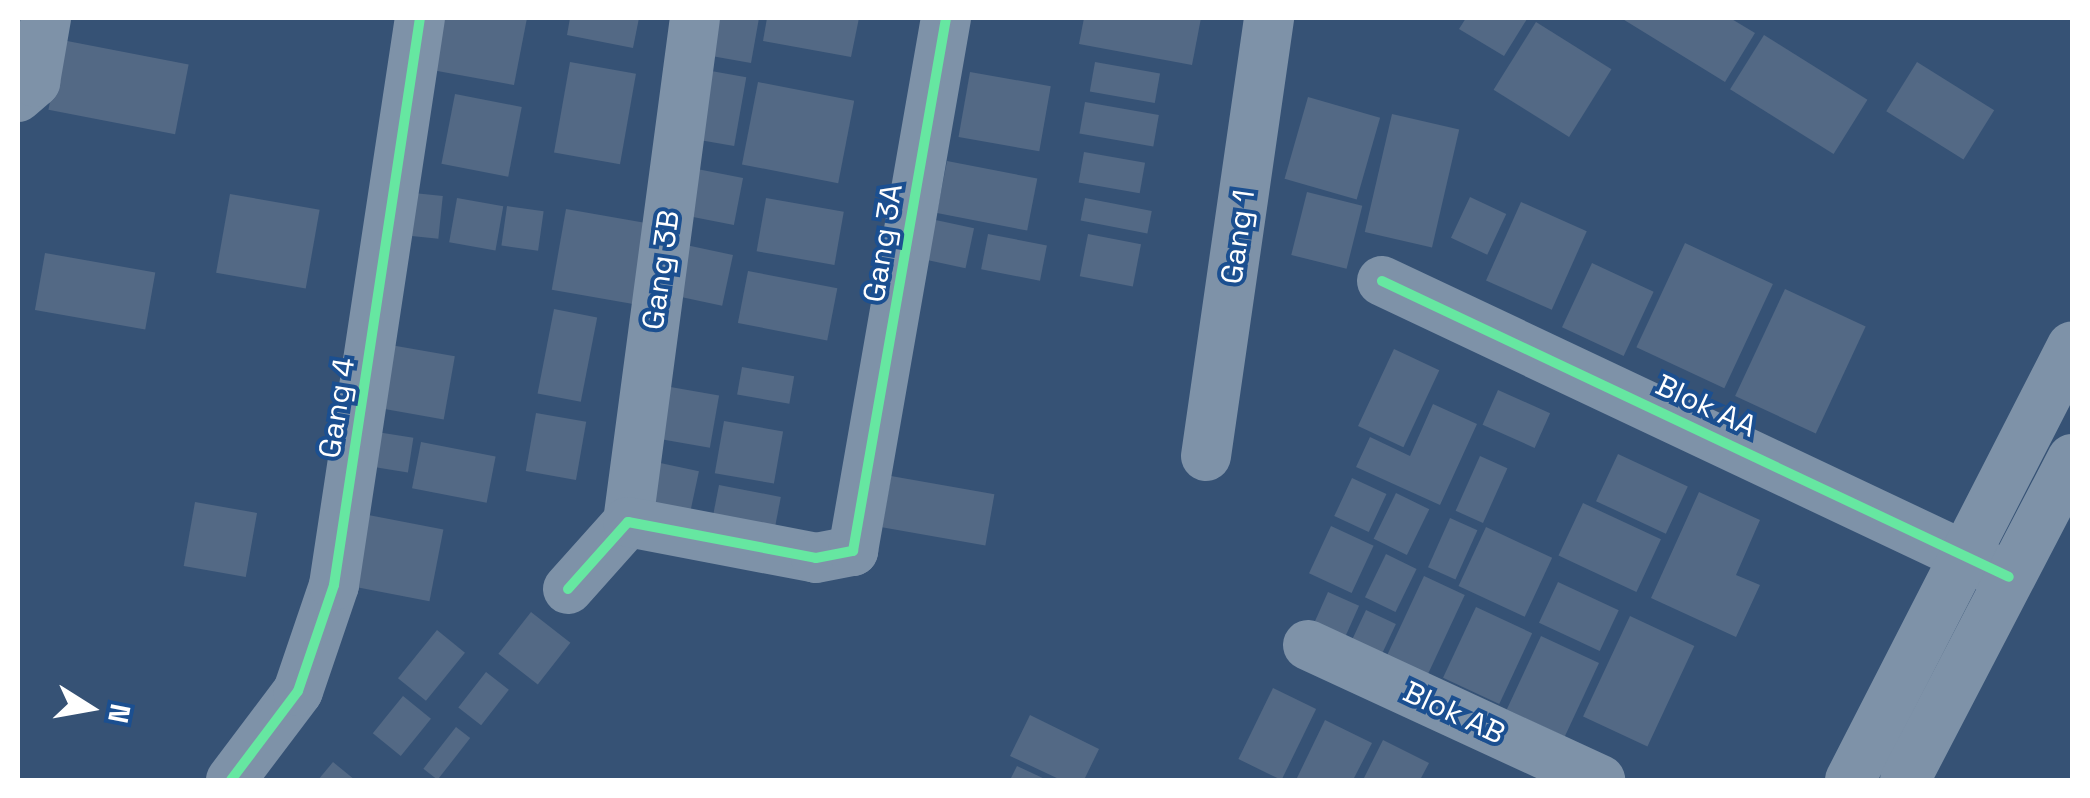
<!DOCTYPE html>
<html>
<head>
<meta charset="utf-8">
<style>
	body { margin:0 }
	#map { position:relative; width:2090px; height:798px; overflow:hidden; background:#365275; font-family:"Space Grotesk",sans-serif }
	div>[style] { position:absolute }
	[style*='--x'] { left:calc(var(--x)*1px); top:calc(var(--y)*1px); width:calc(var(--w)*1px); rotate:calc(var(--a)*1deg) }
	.building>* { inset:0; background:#536985; transform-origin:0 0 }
	.street>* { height:50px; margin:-25px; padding:0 25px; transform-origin:25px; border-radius:25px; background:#7e92a8 }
	.cycleway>* { height:10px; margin:-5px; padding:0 5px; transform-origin:5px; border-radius:5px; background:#66e7a1 }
	span { translate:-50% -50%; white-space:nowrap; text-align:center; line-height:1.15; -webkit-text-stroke:8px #1b4f90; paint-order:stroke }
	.street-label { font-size:30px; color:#fff }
	.frame { position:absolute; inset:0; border:20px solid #fff; pointer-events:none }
	.north { position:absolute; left:40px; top:658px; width:100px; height:100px; -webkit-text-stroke:8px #1b4f90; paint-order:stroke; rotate:101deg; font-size:28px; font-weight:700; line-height:40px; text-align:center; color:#fff }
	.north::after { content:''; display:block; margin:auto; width:35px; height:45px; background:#fff; clip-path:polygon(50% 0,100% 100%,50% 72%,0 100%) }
</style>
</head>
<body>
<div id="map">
	<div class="building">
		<div style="clip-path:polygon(431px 18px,527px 18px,514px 85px,421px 68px)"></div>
		<div style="clip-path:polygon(570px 18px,639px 18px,633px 48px,567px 35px)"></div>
		<div style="clip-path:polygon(707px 18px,759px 18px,751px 63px,700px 54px)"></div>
		<div style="clip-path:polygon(767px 18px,859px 18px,851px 57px,763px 41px)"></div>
		<div style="clip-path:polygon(1084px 18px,1201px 18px,1192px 65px,1079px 44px)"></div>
		<div style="clip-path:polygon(1466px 18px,1525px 18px,1527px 19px,1504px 56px,1459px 29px)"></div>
		<div style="clip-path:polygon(1621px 18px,1730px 18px,1755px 33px,1725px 82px)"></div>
		<div style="left:1536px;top:22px;width:89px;height:80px;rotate:32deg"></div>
		<div style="left:1764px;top:35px;width:122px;height:64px;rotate:32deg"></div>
		<div style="left:62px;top:40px;width:129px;height:71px;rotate:11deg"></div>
		<div style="left:570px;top:62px;width:67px;height:92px;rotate:10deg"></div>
		<div style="left:1095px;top:62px;width:66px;height:30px;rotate:10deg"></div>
		<div style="left:1917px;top:62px;width:91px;height:58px;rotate:32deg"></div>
		<div style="left:700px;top:69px;width:47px;height:70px;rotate:10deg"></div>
		<div style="left:970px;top:72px;width:82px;height:66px;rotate:10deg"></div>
		<div style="left:758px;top:82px;width:98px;height:84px;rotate:11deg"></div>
		<div style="left:455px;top:94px;width:68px;height:71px;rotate:11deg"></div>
		<div style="left:1308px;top:97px;width:75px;height:85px;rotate:16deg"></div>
		<div style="left:1085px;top:102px;width:75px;height:32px;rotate:10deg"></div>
		<div style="left:1392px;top:114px;width:69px;height:121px;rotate:13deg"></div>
		<div style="left:1084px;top:152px;width:62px;height:31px;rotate:10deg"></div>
		<div style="left:947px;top:161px;width:92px;height:53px;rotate:11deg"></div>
		<div style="left:692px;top:168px;width:52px;height:48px;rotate:11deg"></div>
		<div style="left:404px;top:192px;width:39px;height:43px;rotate:6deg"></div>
		<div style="left:1307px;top:192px;width:57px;height:65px;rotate:14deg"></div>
		<div style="left:230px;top:194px;width:91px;height:80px;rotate:10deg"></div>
		<div style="left:1470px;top:197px;width:40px;height:45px;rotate:25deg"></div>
		<div style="left:457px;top:198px;width:47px;height:45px;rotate:10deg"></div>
		<div style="left:766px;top:198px;width:79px;height:54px;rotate:10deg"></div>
		<div style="left:1085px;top:198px;width:68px;height:23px;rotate:11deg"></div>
		<div style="left:1521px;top:202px;width:72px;height:86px;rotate:24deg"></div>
		<div style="left:507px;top:206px;width:37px;height:40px;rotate:8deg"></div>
		<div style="left:566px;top:209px;width:84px;height:82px;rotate:10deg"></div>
		<div style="left:931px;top:219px;width:44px;height:41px;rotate:12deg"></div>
		<div style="left:988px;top:234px;width:60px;height:36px;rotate:11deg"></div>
		<div style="left:1088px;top:234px;width:54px;height:43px;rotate:11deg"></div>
		<div style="left:1685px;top:243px;width:97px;height:115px;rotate:25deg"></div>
		<div style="left:686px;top:245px;width:48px;height:52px;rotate:12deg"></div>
		<div style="left:45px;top:253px;width:112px;height:58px;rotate:10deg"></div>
		<div style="left:1592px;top:263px;width:68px;height:71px;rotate:25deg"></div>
		<div style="left:748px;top:271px;width:91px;height:53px;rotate:11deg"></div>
		<div style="left:1785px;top:289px;width:89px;height:118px;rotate:25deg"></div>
		<div style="left:554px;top:309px;width:44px;height:86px;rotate:11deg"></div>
		<div style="left:379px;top:343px;width:77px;height:64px;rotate:10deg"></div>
		<div style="left:1394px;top:349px;width:50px;height:85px;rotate:25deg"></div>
		<div style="left:742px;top:367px;width:53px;height:28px;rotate:10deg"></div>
		<div style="left:659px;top:385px;width:61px;height:53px;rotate:10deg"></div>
		<div style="left:1498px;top:390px;width:57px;height:38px;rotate:24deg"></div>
		<div style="clip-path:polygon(1433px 404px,1477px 424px,1440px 505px,1356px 467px,1370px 437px,1410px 456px)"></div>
		<div style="left:536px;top:413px;width:51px;height:59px;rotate:10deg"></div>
		<div style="left:724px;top:421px;width:60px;height:53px;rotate:10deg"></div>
		<div style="left:364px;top:430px;width:50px;height:35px;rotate:9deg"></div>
		<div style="left:421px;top:442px;width:76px;height:47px;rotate:11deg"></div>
		<div style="left:1618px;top:454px;width:77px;height:52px;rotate:25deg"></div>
		<div style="left:1480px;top:456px;width:30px;height:60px;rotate:24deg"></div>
		<div style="left:651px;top:461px;width:49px;height:45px;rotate:12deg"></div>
		<div style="left:891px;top:476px;width:105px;height:52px;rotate:10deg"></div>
		<div style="left:1352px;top:478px;width:38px;height:42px;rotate:25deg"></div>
		<div style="left:719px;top:485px;width:63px;height:35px;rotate:11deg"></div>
		<div style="clip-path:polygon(1699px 492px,1760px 520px,1736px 575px,1760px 585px,1736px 637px,1651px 598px)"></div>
		<div style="left:1396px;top:493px;width:37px;height:51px;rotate:26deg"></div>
		<div style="left:195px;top:502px;width:63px;height:65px;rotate:10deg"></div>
		<div style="left:1583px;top:503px;width:86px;height:58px;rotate:25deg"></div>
		<div style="left:358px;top:513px;width:87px;height:73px;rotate:11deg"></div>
		<div style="left:1450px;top:518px;width:30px;height:54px;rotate:24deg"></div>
		<div style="left:1331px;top:526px;width:47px;height:52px;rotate:25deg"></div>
		<div style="left:1486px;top:527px;width:73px;height:65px;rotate:25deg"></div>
		<div style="left:1386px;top:554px;width:34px;height:48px;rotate:26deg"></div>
		<div style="left:1424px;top:576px;width:45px;height:92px;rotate:25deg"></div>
		<div style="left:1558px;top:582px;width:67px;height:45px;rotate:25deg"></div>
		<div style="left:1328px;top:592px;width:34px;height:40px;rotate:24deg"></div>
		<div style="left:1476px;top:607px;width:62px;height:78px;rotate:25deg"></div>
		<div style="left:1366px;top:610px;width:33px;height:42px;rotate:25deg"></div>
		<div style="left:531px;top:612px;width:50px;height:53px;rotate:38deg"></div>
		<div style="left:1630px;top:616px;width:71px;height:111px;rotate:25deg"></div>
		<div style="left:437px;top:630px;width:36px;height:62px;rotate:39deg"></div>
		<div style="left:1541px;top:636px;width:64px;height:81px;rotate:25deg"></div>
		<div style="left:486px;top:672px;width:29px;height:45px;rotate:38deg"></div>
		<div style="left:1273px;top:688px;width:48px;height:79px;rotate:26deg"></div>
		<div style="left:403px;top:696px;width:36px;height:48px;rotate:39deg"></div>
		<div style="clip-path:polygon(1030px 715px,1099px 749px,1084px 780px,1061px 780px,1010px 756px)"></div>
		<div style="clip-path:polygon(1325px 720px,1372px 743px,1353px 780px,1296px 780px)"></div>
		<div style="left:456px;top:727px;width:18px;height:53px;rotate:38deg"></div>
		<div style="clip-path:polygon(1383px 740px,1429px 763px,1420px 780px,1363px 780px)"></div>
		<div style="clip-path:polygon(333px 762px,355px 780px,318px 780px)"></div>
		<div style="clip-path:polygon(1017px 766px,1047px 780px,1010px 780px)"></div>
	</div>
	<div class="street">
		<div style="--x:18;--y:97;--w:23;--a:-41"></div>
		<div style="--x:35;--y:82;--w:65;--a:-80.2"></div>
		<div style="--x:1382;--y:281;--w:693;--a:25.27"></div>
		<div style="--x:1206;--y:456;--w:443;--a:-81.8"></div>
		<div style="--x:628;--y:522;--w:508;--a:-82.43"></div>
		<div style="--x:568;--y:589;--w:90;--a:-48.2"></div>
		<div style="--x:628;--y:522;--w:191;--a:10.8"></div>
		<div style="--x:816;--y:558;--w:38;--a:-11"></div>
		<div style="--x:853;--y:551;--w:541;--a:-80.1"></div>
		<div style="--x:1308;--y:645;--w:322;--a:24.8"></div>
		<div style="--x:231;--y:780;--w:111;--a:-53"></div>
		<div style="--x:298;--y:691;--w:112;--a:-71.2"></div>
		<div style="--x:334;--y:585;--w:573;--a:-81.38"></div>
		<div style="--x:1850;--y:780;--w:487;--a:-62.9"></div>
		<div style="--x:1905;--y:780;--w:362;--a:-62.5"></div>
	</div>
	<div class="cycleway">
		<div style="--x:1382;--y:281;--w:693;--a:25.27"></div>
		<div style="--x:568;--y:589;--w:90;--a:-48.2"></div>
		<div style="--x:628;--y:522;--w:191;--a:10.8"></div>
		<div style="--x:816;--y:558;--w:38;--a:-11"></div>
		<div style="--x:853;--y:551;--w:541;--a:-80.1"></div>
		<div style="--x:231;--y:780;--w:111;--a:-53"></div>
		<div style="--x:298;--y:691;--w:112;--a:-71.2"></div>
		<div style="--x:334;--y:585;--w:573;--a:-81.38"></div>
	</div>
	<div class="street-label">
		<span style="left:1238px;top:237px;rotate:-82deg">Gang 1</span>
		<span style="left:883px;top:243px;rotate:-81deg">Gang 3A</span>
		<span style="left:661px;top:270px;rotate:-82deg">Gang 3B</span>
		<span style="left:1706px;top:406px;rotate:25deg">Blok AA</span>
		<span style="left:337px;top:408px;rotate:-81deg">Gang 4</span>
		<span style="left:1454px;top:713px;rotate:25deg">Blok AB</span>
	</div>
	<div class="frame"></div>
	<div class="north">N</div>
</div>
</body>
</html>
